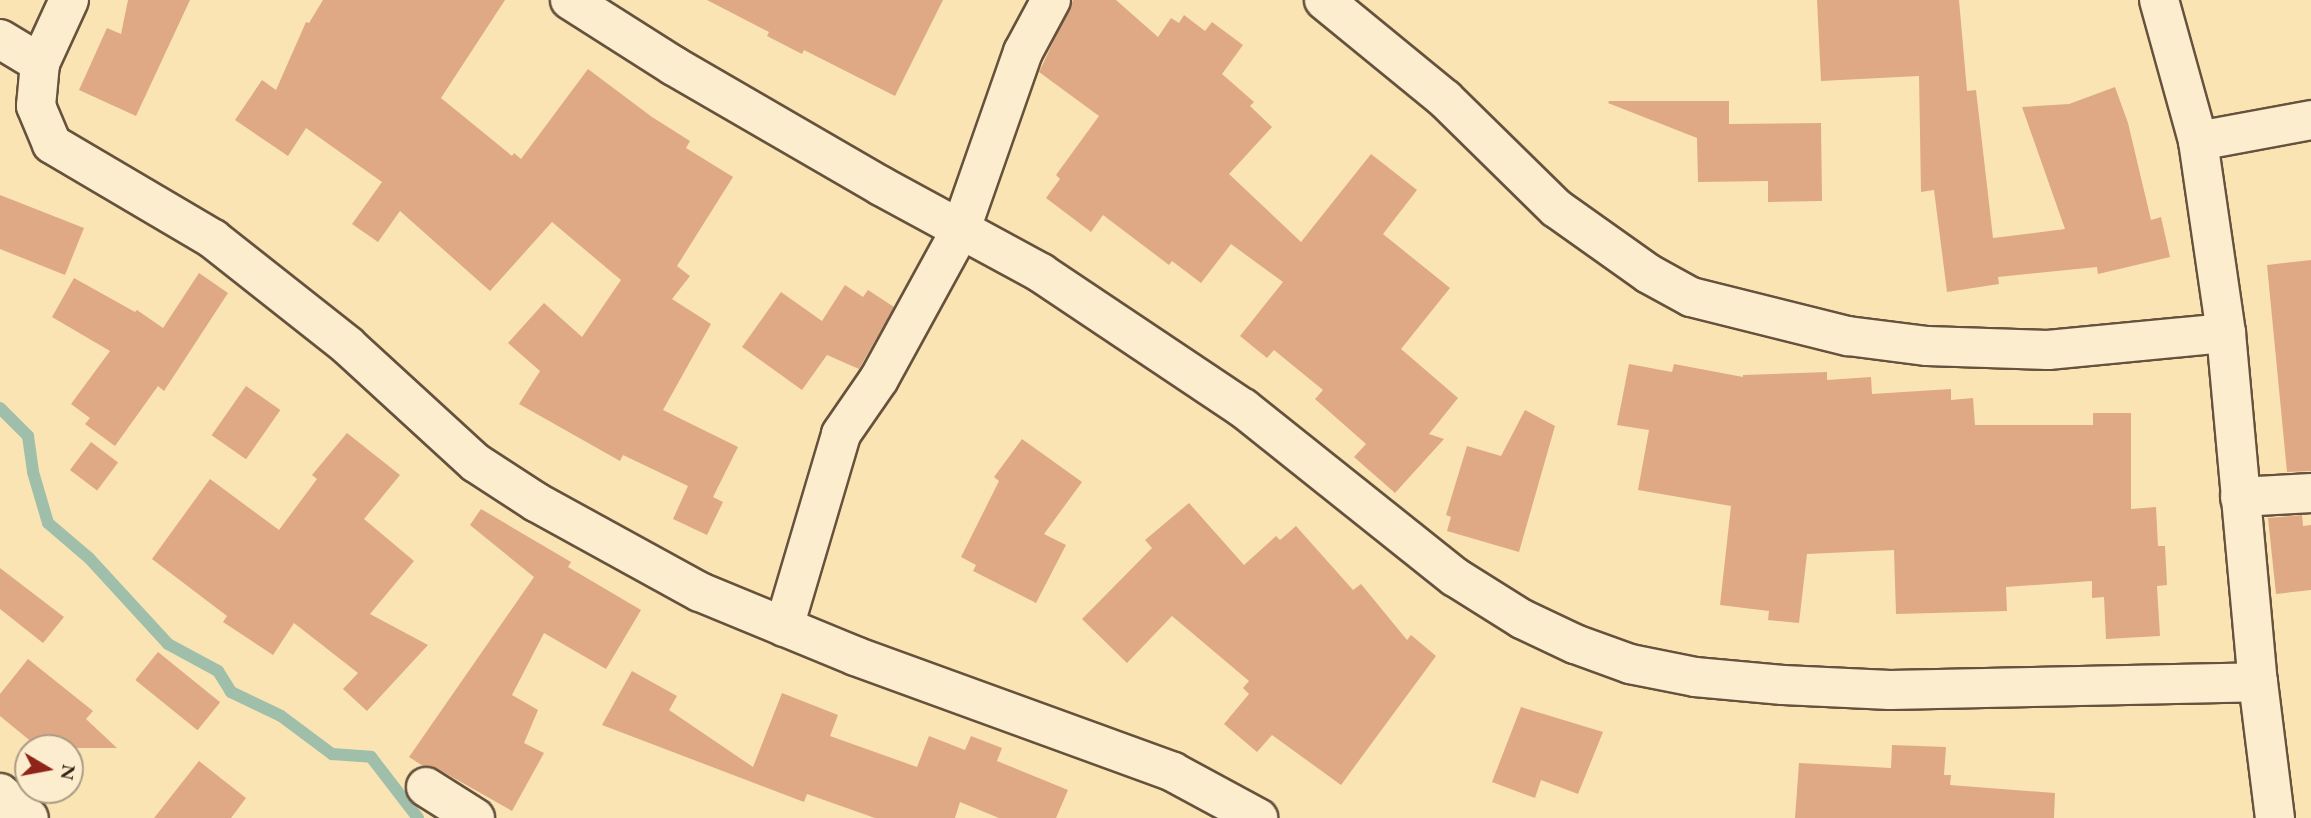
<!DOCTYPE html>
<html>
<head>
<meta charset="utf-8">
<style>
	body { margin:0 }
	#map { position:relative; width:2311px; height:818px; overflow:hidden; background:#fae4b4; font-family:"EB Garamond",serif }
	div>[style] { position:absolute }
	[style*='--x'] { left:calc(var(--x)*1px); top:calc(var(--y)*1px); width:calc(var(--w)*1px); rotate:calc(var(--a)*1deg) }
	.stream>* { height:12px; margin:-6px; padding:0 6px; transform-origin:6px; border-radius:6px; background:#9fbfaa }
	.building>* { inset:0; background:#dfa986; transform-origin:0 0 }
	.roads { filter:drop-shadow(2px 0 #66523d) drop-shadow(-2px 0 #66523d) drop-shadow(0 2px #66523d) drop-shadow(0 -2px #66523d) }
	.minor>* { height:38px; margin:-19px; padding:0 19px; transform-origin:19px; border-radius:19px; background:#fcedce }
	span { translate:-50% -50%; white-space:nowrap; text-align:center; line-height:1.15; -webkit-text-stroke:5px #fcedce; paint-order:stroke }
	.north { position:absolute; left:14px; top:734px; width:70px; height:70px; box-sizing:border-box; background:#fcedce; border:2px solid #ac9b84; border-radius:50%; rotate:100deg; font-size:19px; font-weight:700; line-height:28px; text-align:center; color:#342115 }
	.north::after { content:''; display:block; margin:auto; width:24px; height:32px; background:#8f2418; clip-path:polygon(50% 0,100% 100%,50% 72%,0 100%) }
</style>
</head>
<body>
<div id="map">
	<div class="stream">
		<div style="--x:0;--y:408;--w:40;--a:45"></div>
		<div style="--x:28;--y:436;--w:36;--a:82"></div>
		<div style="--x:33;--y:472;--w:53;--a:73.6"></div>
		<div style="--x:48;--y:523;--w:54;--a:40.5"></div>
		<div style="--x:89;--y:558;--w:117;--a:47.4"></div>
		<div style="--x:168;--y:644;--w:57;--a:28.4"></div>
		<div style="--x:218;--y:671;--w:25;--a:58"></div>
		<div style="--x:231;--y:692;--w:55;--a:25.6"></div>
		<div style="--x:281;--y:716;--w:64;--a:36.7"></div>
		<div style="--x:332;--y:754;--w:39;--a:4"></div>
		<div style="--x:371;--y:757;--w:77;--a:52.4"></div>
	</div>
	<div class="building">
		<div style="clip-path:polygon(128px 0,190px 0,136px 116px,79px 90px,107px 28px,121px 34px)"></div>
		<div style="clip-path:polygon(323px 0,505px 0,441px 98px,512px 156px,514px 153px,521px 159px,588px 69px,652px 117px,690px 141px,686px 148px,733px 177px,677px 266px,690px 276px,672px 299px,711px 324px,663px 410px,738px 447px,713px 497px,723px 502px,707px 535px,673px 519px,688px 486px,623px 455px,620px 461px,519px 404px,540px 371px,508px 343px,544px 303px,582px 337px,621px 280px,552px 222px,490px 291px,400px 211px,378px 242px,352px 224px,382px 182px,306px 128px,288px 156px,235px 120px,262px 80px,276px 90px,306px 22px,309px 23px)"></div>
		<div style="clip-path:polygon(707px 0,943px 0,895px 96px,804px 50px,802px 54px,767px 36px,769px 32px)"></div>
		<div style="clip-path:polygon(1073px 0,1116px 0,1158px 37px,1171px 18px,1179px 23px,1184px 15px,1205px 31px,1212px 22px,1243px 45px,1222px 74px,1254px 102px,1250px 106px,1272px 127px,1229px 174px,1301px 242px,1371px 154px,1417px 190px,1383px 234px,1450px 288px,1401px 349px,1458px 398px,1429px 434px,1444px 439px,1395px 493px,1354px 457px,1366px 444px,1315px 399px,1323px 390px,1274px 350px,1267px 358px,1240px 336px,1283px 282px,1231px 244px,1201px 283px,1172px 261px,1169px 265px,1103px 215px,1091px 232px,1046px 198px,1060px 179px,1056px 175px,1099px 116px,1039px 72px)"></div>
		<div style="clip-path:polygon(1817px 0,1959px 0,1967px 91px,1976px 90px,1993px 238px,2065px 229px,2022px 107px,2069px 104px,2115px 87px,2128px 123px,2151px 220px,2161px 217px,2170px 257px,2098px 274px,2097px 267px,1998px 277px,1999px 284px,1947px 292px,1934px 190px,1921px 192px,1919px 76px,1821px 81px)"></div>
		<div style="clip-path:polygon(1609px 101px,1729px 101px,1729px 124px,1821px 123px,1822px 201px,1768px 202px,1768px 181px,1698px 182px,1697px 138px,1608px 103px)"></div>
		<div style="clip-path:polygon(0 195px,84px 228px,65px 275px,0 249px)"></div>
		<div style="clip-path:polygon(2311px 260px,2311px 471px,2287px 472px,2267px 265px)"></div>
		<div style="clip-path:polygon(199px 273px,228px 293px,164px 391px,158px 386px,115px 446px,85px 424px,90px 418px,71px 404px,110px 351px,52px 317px,74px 278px,135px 312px,137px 310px,163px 328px)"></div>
		<div style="clip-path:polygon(845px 285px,863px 297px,868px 290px,894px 307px,859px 369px,827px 355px,802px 390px,742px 347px,781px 292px,822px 321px)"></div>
		<div style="clip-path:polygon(1629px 364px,1672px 372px,1674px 364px,1743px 377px,1743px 375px,1827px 372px,1827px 380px,1871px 377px,1872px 394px,1951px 389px,1951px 400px,1973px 398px,1975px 425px,2093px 425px,2093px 413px,2131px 413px,2131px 509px,2156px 507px,2158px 546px,2165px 546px,2167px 585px,2157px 586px,2160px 636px,2106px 639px,2104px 597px,2092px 598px,2092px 581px,2006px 587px,2007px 611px,1896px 614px,1894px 550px,1807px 554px,1799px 623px,1768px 620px,1769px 611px,1720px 605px,1731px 506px,1638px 490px,1649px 430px,1617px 425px)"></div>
		<div style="left:246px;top:386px;width:42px;height:60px;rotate:35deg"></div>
		<div style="clip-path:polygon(1525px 410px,1555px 426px,1519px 552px,1447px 531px,1451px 517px,1446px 515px,1467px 446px,1501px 456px)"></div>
		<div style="clip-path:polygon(347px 433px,400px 475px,364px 519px,414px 561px,370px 614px,428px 645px,367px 711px,343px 689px,358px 673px,294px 623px,273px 655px,223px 622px,227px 616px,152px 559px,210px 479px,279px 530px,317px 479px,312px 475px)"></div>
		<div style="clip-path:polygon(1022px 439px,1082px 482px,1044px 534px,1066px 545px,1036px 603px,973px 571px,976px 565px,961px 557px,999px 481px,994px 477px)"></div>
		<div style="left:91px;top:442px;width:34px;height:35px;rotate:37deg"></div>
		<div style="clip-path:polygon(1189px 503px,1244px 565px,1276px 536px,1280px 540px,1296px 526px,1353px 590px,1361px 584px,1407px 640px,1411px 635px,1436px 656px,1341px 785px,1272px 735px,1257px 752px,1224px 724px,1249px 694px,1243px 688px,1249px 681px,1172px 616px,1127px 663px,1082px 619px,1152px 548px,1145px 540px)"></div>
		<div style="clip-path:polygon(481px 509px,571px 562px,568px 567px,641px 610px,606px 669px,544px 633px,512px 695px,538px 710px,524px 743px,544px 753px,512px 811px,438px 769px,423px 766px,409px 757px,534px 577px,470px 525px)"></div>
		<div style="clip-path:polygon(2302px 515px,2303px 526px,2311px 525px,2311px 590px,2276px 594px,2268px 518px)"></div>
		<div style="clip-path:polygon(0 568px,64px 617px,43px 643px,0 609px)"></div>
		<div style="left:158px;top:652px;width:80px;height:36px;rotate:39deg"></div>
		<div style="clip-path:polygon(28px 659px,93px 711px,86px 719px,117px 748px,39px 748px,0 716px,0 694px)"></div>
		<div style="clip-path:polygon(632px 671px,677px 696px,669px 710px,753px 767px,782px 693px,838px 715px,830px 736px,917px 767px,929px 736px,965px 750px,971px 736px,1002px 748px,997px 761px,1068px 790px,1056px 818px,999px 818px,960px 802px,955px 818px,875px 818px,807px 794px,804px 802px,602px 725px)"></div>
		<div style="clip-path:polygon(1521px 707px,1603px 732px,1578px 794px,1541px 780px,1535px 798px,1492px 782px)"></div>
		<div style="clip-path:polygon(1892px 745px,1946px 747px,1944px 775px,1951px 775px,1950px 785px,2055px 793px,2054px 818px,1795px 818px,1799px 763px,1891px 768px)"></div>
		<div style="clip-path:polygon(199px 761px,246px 798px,231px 818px,154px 818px)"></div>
	</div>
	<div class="roads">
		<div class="minor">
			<div style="--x:69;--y:0;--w:69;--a:114.7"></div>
			<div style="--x:40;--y:63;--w:43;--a:95.3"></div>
			<div style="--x:36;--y:106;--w:41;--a:67.2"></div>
			<div style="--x:52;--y:144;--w:187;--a:30.5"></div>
			<div style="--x:213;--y:239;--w:171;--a:38.3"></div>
			<div style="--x:347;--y:345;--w:175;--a:42.5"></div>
			<div style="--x:476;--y:463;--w:72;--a:33"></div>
			<div style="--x:536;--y:502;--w:187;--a:28.8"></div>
			<div style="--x:700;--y:592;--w:168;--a:22.4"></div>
			<div style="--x:855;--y:656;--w:338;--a:20"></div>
			<div style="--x:1173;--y:772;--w:97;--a:28.4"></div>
			<div style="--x:570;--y:0;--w:123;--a:32.4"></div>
			<div style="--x:674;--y:66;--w:239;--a:30.1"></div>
			<div style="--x:881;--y:186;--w:182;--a:28.5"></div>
			<div style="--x:1041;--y:273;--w:243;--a:33.8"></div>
			<div style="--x:1243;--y:408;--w:271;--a:38.6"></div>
			<div style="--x:1455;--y:577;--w:79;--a:32.1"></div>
			<div style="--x:1522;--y:619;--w:59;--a:25.3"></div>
			<div style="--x:1575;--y:644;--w:59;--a:20"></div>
			<div style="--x:1630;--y:664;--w:66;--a:11.3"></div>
			<div style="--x:1695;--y:677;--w:88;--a:5.2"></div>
			<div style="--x:1783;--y:685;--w:107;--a:2.7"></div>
			<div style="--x:1890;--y:690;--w:368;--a:-1.2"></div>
			<div style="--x:1324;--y:0;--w:156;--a:39.3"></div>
			<div style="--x:1445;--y:99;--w:156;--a:44.5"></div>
			<div style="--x:1556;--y:208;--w:114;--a:35.4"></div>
			<div style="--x:1649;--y:274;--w:48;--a:28.7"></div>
			<div style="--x:1691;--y:297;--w:162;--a:14"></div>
			<div style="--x:1848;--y:336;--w:80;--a:7.2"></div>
			<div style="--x:1927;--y:346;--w:121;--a:1.9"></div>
			<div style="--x:2048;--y:350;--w:179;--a:-5.5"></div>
			<div style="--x:2159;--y:0;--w:146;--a:74.5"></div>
			<div style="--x:2198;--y:141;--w:194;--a:81.7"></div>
			<div style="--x:2226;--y:333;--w:350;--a:84.8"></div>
			<div style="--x:2258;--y:682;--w:137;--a:82.9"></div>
			<div style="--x:0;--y:39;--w:47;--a:31"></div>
			<div style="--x:2198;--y:141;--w:115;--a:-10.5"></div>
			<div style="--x:2240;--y:497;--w:71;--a:-3.2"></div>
			<div style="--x:784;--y:627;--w:201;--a:-73.5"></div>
			<div style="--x:841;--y:434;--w:67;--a:-55.4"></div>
			<div style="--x:879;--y:379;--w:171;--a:-61.3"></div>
			<div style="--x:961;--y:229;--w:188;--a:-70.7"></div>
			<div style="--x:1023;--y:52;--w:59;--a:-61.7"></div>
			<div style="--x:426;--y:787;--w:58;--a:32.3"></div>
			<div style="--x:0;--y:793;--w:38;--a:41"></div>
		</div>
	</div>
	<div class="north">N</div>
</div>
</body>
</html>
